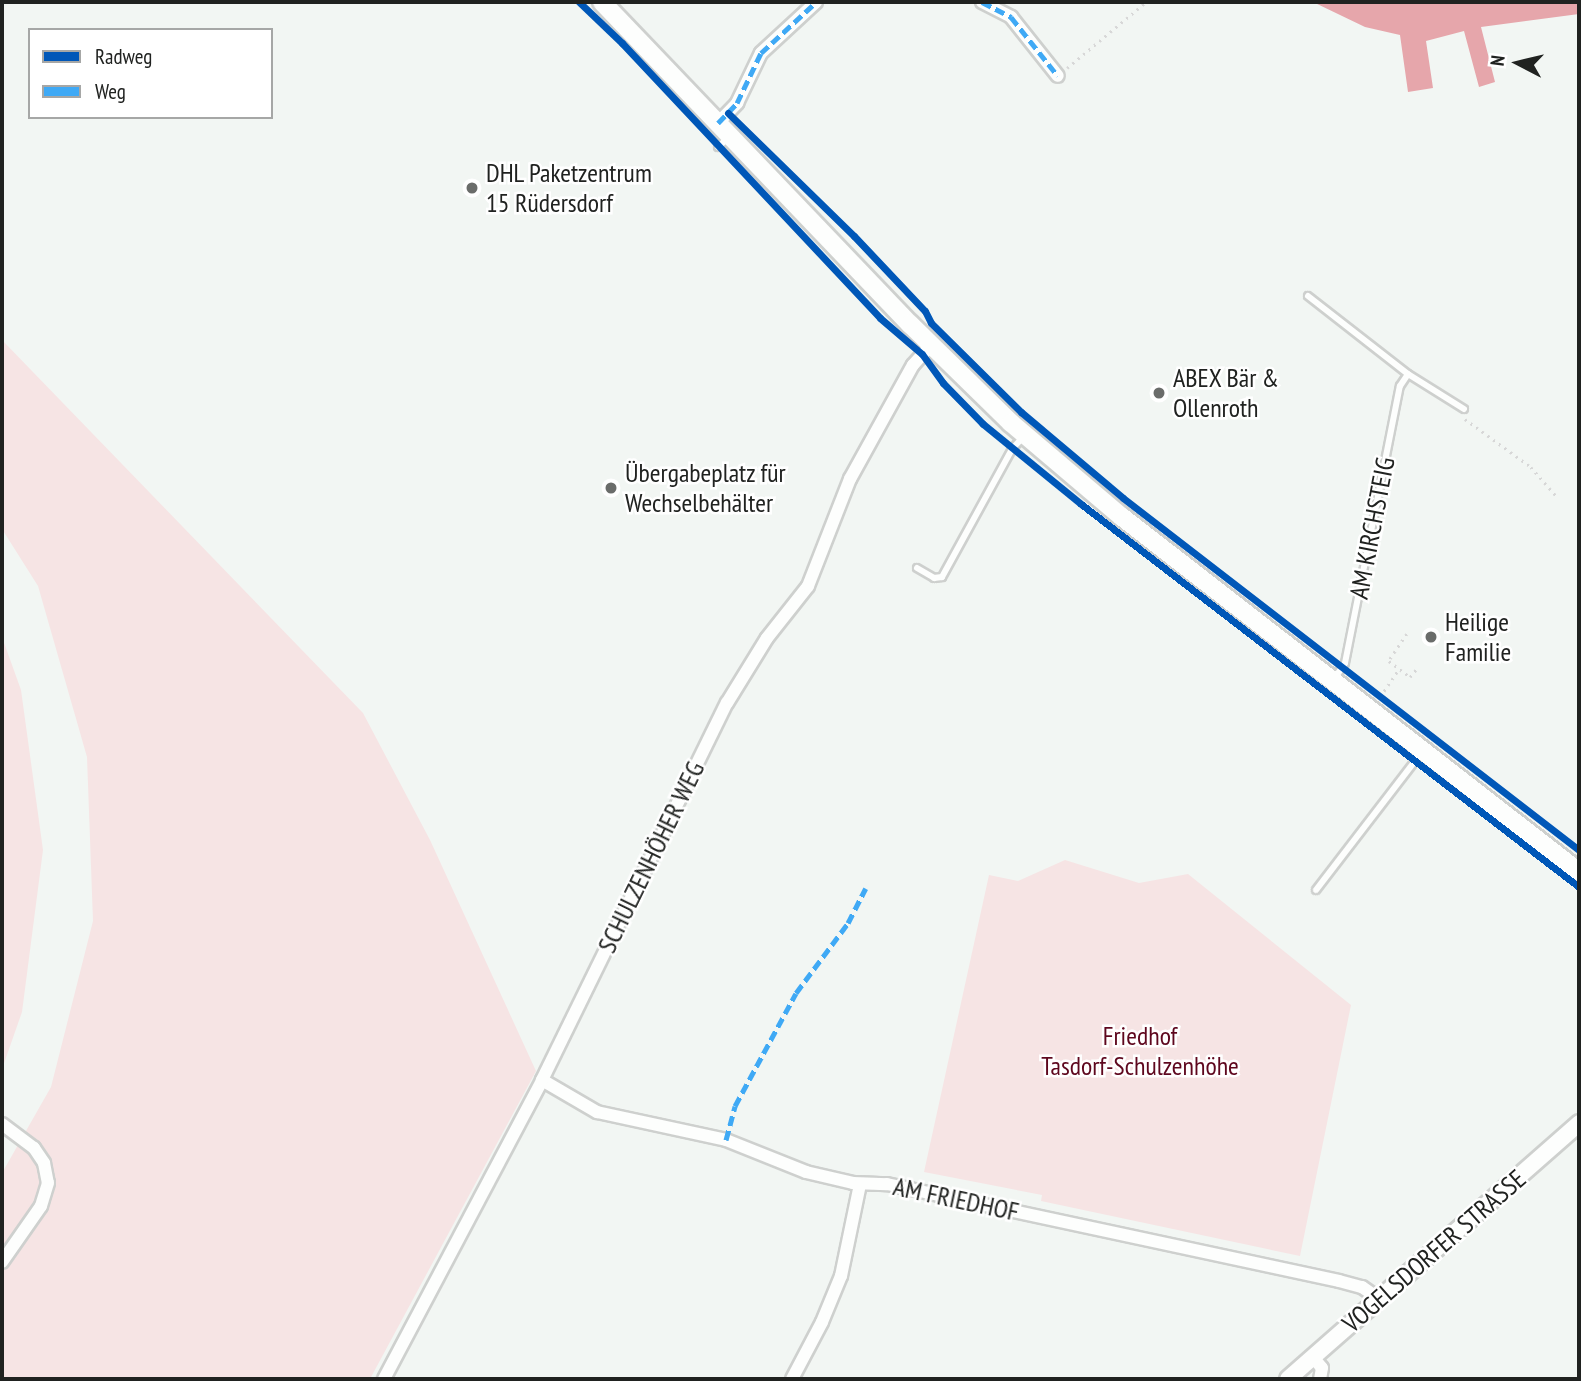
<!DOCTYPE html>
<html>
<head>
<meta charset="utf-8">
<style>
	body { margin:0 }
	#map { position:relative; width:1581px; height:1381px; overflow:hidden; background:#f2f6f3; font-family:"PT Sans Narrow",sans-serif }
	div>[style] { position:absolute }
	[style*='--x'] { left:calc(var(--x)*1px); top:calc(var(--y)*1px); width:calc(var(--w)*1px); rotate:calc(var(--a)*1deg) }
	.green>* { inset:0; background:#f6e4e4 }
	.water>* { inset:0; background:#e6a6ab }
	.path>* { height:2.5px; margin-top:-1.25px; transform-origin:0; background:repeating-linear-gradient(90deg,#d7d7d7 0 2px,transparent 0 7px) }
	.roads { filter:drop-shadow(2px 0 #ced0ce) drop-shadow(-2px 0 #ced0ce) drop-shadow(0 2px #ced0ce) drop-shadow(0 -2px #ced0ce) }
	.service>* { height:6px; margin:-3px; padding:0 3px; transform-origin:3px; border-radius:3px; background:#fdfefd }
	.minor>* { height:12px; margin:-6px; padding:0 6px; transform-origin:6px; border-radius:6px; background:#fdfefd }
	.tertiary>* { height:16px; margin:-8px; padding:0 8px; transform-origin:8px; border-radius:8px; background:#fdfefd }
	.secondary>* { height:18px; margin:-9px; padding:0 9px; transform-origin:9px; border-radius:9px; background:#fdfefd }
	.quiet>* { height:5px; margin-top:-2.5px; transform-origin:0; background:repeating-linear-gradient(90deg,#3fa9f5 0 10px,transparent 0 15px) }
	.cycleway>* { height:7px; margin:-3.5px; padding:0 3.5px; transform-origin:3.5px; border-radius:3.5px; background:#0057b8 }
	.dots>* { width:19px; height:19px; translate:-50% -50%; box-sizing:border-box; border:4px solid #fff; border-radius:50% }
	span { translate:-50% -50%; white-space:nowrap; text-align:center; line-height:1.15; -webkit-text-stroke:5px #fff; paint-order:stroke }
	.poi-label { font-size:26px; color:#202220 }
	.left { translate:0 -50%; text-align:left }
	.street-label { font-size:26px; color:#202220 }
	.park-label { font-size:26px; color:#5e071e }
	.frame { position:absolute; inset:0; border:4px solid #202220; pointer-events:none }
	.legend { position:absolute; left:28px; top:28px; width:245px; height:91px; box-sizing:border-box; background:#fff; border:2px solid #a6a7a6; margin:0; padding:9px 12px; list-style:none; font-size:21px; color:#202220 }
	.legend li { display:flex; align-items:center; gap:14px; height:35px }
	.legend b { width:35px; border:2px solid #a6a7a6 }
	.north { position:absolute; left:1483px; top:28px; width:70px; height:70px; -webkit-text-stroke:5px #fff; paint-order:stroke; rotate:277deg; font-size:19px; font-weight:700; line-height:28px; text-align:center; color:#202220 }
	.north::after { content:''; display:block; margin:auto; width:24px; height:32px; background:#202220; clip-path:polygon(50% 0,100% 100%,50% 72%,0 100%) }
</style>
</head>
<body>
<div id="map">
	<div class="green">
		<div style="clip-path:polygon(2px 340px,363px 713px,430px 840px,536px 1071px,370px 1379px,2px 1379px,2px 1173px,51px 1087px,93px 921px,87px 757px,38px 586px,2px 529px)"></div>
		<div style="clip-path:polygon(2px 637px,21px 690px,43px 850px,22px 1012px,2px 1069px)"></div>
		<div style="clip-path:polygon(1065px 860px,1139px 883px,1188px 874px,1351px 1005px,1300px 1256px,1041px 1201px,1042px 1195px,924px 1172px,989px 875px,1018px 881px)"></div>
	</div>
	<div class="water">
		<div style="clip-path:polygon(1313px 2px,1579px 2px,1579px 14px,1481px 27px,1495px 82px,1479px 87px,1464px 31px,1426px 41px,1433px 88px,1408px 92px,1400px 35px,1365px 27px)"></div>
	</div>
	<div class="path">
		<div style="--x:1067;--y:68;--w:103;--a:-39.9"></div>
		<div style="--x:1465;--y:419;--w:82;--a:36"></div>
		<div style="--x:1531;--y:467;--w:38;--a:49"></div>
		<div style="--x:1407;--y:634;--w:32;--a:124"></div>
		<div style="--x:1389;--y:661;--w:26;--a:37"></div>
		<div style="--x:1410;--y:677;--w:13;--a:-51"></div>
		<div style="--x:1380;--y:697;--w:34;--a:-56"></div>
	</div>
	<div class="roads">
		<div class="service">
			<div style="--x:718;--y:147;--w:15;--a:-42"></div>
			<div style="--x:1308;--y:296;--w:127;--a:38"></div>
			<div style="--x:1408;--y:374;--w:66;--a:32"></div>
			<div style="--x:917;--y:568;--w:20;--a:30"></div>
			<div style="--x:934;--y:578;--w:8;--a:-7"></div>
			<div style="--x:942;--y:577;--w:146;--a:-61.3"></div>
			<div style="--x:1012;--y:449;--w:18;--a:-47"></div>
			<div style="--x:1334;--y:679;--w:19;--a:-55"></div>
			<div style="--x:1345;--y:663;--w:282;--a:-78.8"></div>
			<div style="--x:1400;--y:386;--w:14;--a:-56"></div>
			<div style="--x:1316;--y:890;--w:173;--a:-52.5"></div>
		</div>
		<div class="minor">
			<div style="--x:982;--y:2;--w:33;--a:27"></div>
			<div style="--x:1011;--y:17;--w:75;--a:51.5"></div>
			<div style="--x:718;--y:123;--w:28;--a:-46"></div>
			<div style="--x:737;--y:103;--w:55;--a:-64.4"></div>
			<div style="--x:761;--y:53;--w:75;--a:-42.8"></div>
			<div style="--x:542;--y:1080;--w:64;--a:30.2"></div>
			<div style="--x:597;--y:1112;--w:132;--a:12.2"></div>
			<div style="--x:726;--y:1140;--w:86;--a:21.8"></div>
			<div style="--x:806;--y:1172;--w:48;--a:13.2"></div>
			<div style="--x:853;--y:1183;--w:34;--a:2"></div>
			<div style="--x:887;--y:1184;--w:462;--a:12.1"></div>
			<div style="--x:1339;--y:1281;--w:24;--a:15"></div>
			<div style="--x:1362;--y:1287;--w:19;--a:35"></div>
			<div style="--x:2;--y:1124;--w:40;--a:37"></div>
			<div style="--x:34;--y:1148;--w:18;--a:56"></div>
			<div style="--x:44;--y:1163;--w:20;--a:79"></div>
			<div style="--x:48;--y:1183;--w:24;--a:107"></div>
			<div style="--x:41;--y:1206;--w:68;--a:124.9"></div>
			<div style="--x:1313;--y:1357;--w:14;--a:51"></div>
			<div style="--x:1322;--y:1368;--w:11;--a:100"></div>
			<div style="--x:384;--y:1379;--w:338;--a:-62.1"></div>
			<div style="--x:542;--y:1080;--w:420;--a:-63.9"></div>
			<div style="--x:727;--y:703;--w:76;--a:-58.4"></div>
			<div style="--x:767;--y:638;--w:66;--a:-51.7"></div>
			<div style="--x:808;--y:586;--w:115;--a:-68.6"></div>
			<div style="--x:850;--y:479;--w:130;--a:-61.1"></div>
			<div style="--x:913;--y:365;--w:27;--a:-48"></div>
			<div style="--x:792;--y:1379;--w:64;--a:-62.2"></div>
			<div style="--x:822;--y:1322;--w:50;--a:-67.6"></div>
			<div style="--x:841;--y:1276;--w:94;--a:-78.3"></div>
		</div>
		<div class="tertiary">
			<div style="--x:1288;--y:1379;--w:388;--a:-41.3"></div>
		</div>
		<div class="secondary">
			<div style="--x:602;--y:2;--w:446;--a:46.3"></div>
			<div style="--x:910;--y:324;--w:141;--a:44.4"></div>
			<div style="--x:1011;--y:423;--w:145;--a:40.3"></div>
			<div style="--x:1122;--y:517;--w:579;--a:37.84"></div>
		</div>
	</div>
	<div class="quiet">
		<div style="--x:982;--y:2;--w:33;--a:27"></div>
		<div style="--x:1011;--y:17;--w:75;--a:51.5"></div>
		<div style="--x:718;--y:123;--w:28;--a:-46"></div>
		<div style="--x:737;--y:103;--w:55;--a:-64.4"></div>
		<div style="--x:761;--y:53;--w:75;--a:-42.8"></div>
		<div style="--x:726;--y:1140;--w:35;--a:-75"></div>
		<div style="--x:735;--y:1106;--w:128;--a:-61.6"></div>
		<div style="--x:796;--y:993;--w:87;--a:-53.4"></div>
		<div style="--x:848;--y:923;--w:39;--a:-63"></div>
	</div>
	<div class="cycleway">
		<div style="--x:579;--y:2;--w:59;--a:43.6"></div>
		<div style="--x:622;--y:43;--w:377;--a:46.8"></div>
		<div style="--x:880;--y:318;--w:55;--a:40.6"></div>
		<div style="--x:922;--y:354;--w:36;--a:54"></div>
		<div style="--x:943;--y:383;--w:57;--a:45.7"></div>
		<div style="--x:983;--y:424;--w:127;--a:39.2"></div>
		<div style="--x:1081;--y:504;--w:628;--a:37.56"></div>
		<div style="--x:728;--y:113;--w:176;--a:44.3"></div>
		<div style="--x:854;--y:236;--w:103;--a:46.6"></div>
		<div style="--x:925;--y:311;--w:13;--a:63"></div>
		<div style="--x:931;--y:323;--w:127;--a:44.7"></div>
		<div style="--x:1021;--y:412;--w:133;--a:40.1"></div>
		<div style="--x:1123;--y:498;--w:576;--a:37.67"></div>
	</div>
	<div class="dots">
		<div style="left:472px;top:188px;background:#6a6c6a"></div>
		<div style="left:1159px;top:393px;background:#6a6c6a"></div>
		<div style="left:611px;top:488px;background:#6a6c6a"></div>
		<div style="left:1431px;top:637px;background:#6a6c6a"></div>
	</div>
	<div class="poi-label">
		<span class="left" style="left:486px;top:188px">DHL Paketzentrum<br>15 Rüdersdorf</span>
		<span class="left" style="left:1173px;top:393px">ABEX Bär &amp;<br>Ollenroth</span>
		<span class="left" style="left:625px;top:488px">Übergabeplatz für<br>Wechselbehälter</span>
		<span class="left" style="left:1445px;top:637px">Heilige<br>Familie</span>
	</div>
	<div class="street-label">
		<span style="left:1372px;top:528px;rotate:-79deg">AM KIRCHSTEIG</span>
		<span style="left:651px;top:857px;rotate:-64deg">SCHULZENHÖHER WEG</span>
		<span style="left:956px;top:1199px;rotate:12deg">AM FRIEDHOF</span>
		<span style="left:1434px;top:1251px;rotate:-41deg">VOGELSDORFER STRASSE</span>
	</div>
	<div class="park-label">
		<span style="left:1140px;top:1051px">Friedhof<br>Tasdorf-Schulzenhöhe</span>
	</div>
	<div class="frame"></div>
	<ul class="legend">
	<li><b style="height:9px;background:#0057b8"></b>Radweg</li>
	<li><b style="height:9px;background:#3fa9f5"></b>Weg</li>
	</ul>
	<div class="north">N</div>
</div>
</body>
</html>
